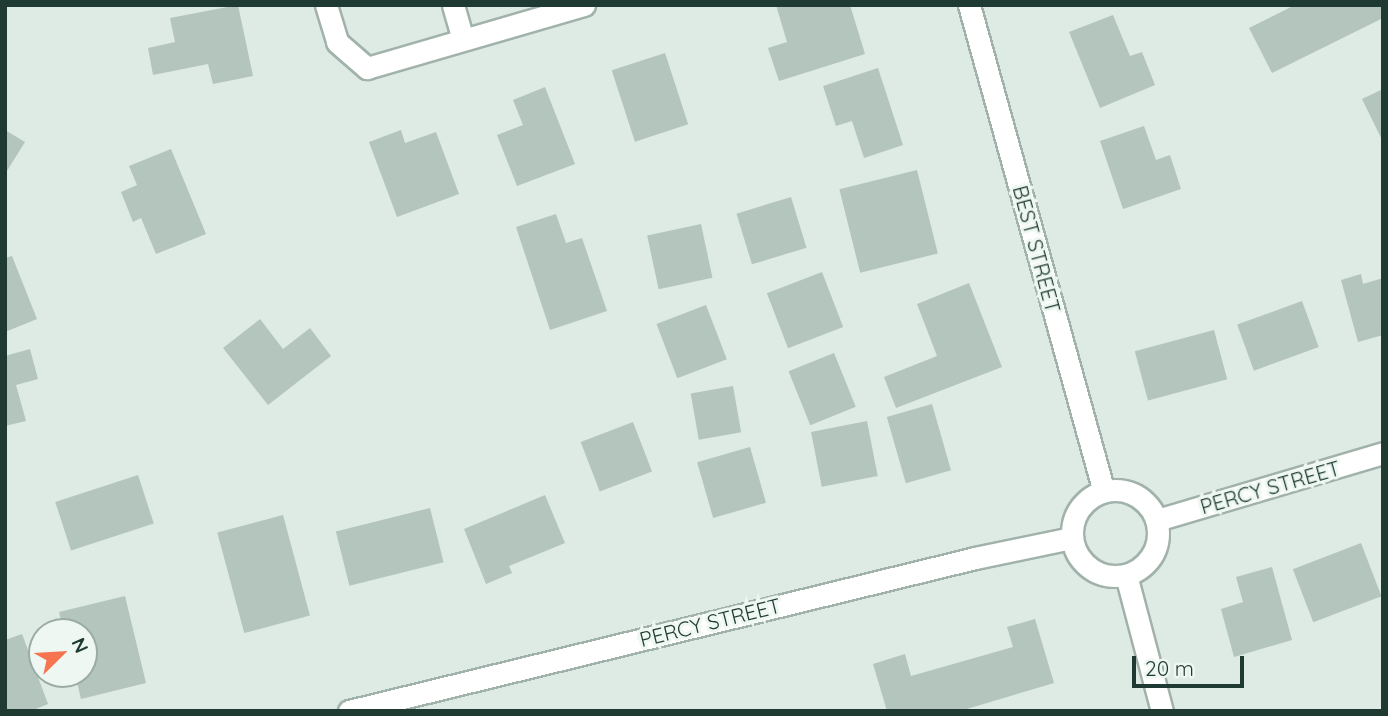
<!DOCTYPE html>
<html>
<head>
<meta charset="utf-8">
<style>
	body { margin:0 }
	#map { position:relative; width:1388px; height:716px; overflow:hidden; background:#deeae4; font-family:Quicksand,sans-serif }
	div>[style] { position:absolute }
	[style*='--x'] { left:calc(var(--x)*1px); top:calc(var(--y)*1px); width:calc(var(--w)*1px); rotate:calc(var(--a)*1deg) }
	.building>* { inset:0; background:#b3c5bd; transform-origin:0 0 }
	.roads { filter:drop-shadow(2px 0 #a1b2ab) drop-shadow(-2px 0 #a1b2ab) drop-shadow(0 2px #a1b2ab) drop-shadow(0 -2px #a1b2ab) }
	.minor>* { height:21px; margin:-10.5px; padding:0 10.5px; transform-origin:10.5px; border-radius:10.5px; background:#fff }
	.minor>.ring { margin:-10.5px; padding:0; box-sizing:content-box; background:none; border:21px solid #fff; border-radius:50% }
	span { translate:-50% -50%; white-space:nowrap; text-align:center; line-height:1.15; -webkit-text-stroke:6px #eef7f2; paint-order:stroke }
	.street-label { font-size:21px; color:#1f3a32 }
	.frame { position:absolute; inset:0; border:7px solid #1f3a32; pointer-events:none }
	.north { position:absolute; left:28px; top:618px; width:70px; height:70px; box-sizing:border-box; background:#eef7f2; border:2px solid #9baba5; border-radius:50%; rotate:66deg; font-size:19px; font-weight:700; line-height:28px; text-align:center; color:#1f3a32 }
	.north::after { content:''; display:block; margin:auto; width:24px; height:32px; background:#f67450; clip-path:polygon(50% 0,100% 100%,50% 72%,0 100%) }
	.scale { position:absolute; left:1132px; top:656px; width:112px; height:32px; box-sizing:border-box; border:4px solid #1f3a32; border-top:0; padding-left:9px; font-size:21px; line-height:24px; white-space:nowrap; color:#1f3a32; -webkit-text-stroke:5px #eef7f2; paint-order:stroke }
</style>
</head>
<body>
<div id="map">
	<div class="building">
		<div style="clip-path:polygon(238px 5px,253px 76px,213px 84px,208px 64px,153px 75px,148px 48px,175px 42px,170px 18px)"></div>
		<div style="clip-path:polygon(776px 5px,850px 5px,865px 54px,779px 81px,768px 48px,787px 42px)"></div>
		<div style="clip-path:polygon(1295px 5px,1383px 5px,1383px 18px,1272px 73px,1249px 28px)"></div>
		<div style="clip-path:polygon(1113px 15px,1130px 56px,1142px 52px,1155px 85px,1100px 108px,1069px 32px)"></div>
		<div style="left:665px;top:53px;width:75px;height:56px;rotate:72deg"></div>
		<div style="clip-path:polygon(878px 68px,903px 145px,864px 158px,852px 121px,836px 126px,823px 86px)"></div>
		<div style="clip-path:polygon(545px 87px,575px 164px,517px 186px,497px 135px,523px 125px,513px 100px)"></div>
		<div style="clip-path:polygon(1383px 89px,1383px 142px,1362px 99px)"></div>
		<div style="clip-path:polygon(1144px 126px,1156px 160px,1170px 155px,1181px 189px,1123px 209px,1100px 141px)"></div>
		<div style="clip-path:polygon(5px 130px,25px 142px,5px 174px)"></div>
		<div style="clip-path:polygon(401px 130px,405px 143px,436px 132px,459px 194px,397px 217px,369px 142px)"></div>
		<div style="clip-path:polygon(171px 149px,206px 234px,156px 254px,141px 218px,133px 222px,121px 192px,137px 185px,129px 166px)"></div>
		<div style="left:917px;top:170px;width:86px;height:80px;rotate:76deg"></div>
		<div style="left:791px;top:197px;width:53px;height:57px;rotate:73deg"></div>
		<div style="clip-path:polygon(556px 214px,566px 243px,582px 238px,607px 311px,550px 330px,516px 227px)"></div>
		<div style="left:701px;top:224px;width:55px;height:55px;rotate:78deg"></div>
		<div style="clip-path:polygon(12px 256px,37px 319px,5px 332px,5px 258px)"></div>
		<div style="left:822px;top:272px;width:59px;height:59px;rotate:69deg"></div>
		<div style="clip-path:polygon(1361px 274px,1363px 284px,1383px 278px,1383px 335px,1358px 342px,1341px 280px)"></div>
		<div style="clip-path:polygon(969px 283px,1002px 367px,896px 408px,884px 377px,937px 356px,917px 304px)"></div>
		<div style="left:1302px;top:301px;width:49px;height:69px;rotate:70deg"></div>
		<div style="left:706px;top:305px;width:58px;height:53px;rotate:69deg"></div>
		<div style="clip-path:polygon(260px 319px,283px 349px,310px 328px,331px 356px,268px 405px,223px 348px)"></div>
		<div style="left:1214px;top:330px;width:51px;height:82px;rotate:75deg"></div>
		<div style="clip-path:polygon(30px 349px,38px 379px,16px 385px,26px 421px,5px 426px,5px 356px)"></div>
		<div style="left:834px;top:353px;width:58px;height:49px;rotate:68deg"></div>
		<div style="left:733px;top:386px;width:47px;height:43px;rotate:80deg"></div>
		<div style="left:932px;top:404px;width:69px;height:47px;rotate:74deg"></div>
		<div style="left:867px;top:421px;width:56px;height:57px;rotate:79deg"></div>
		<div style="left:633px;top:422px;width:53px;height:56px;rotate:69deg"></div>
		<div style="left:750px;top:447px;width:58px;height:55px;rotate:74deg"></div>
		<div style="left:138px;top:475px;width:51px;height:87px;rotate:72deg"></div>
		<div style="clip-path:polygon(545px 495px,565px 543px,509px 566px,512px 573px,486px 584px,464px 529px)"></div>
		<div style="left:430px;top:508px;width:56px;height:97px;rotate:76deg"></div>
		<div style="left:283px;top:515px;width:104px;height:68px;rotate:75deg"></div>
		<div style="left:1361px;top:543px;width:57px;height:73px;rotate:69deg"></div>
		<div style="clip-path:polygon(1272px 567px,1292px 640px,1234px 657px,1221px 609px,1243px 602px,1236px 577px)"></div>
		<div style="clip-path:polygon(125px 596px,146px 683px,81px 699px,75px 674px,84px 674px,84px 632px,64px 632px,59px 612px)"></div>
		<div style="clip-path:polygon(1035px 619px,1054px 683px,960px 711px,887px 711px,873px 664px,905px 654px,911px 676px,1013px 647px,1007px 627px)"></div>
		<div style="clip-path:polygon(22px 634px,48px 704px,31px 711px,5px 711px,5px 640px)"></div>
	</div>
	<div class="roads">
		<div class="minor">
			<div style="--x:326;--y:5;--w:39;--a:73"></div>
			<div style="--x:337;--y:42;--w:40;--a:41"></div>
			<div style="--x:367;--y:68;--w:226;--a:-16.2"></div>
			<div style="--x:453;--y:5;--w:35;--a:74"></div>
			<div style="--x:969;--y:5;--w:505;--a:74.51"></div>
			<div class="ring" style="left:1072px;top:490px;width:65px;height:65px"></div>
			<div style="--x:1157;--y:520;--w:236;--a:-16.5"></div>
			<div style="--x:1126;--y:575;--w:141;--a:75.2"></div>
			<div style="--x:349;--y:711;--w:644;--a:-13.73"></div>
			<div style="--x:975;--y:558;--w:99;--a:-11.7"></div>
		</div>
	</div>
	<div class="street-label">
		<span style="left:1037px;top:249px;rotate:75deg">BEST STREET</span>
		<span style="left:1270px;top:487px;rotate:-16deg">PERCY STREET</span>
		<span style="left:710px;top:622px;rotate:-14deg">PERCY STREET</span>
	</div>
	<div class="frame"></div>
	<div class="north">N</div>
	<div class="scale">20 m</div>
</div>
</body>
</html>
